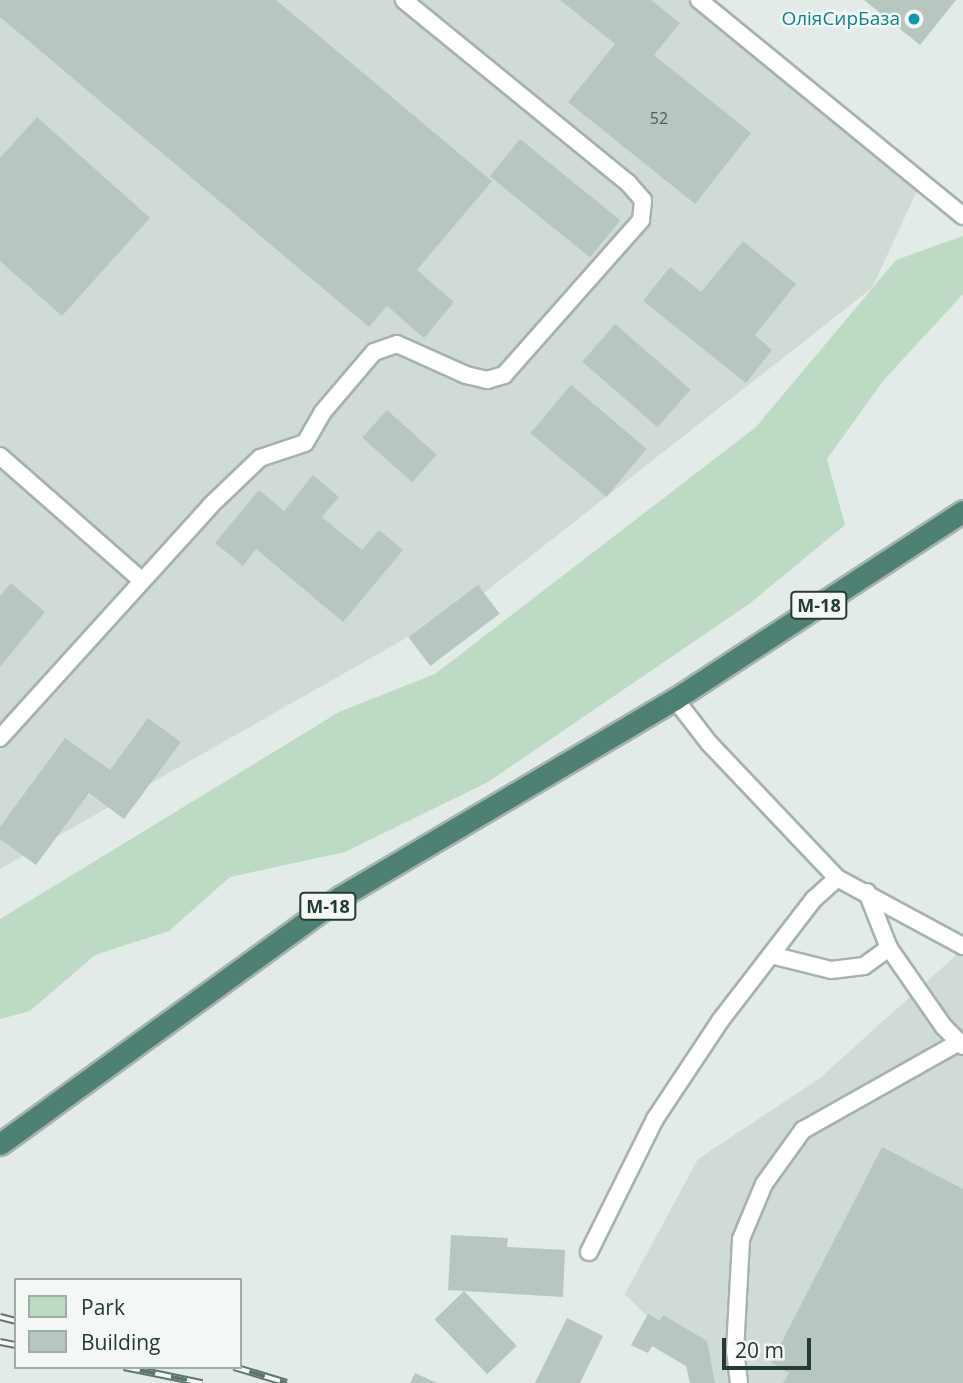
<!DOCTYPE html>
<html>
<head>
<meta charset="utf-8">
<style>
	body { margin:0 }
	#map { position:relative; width:963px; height:1383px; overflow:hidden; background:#e2ebe7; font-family:"Open Sans",sans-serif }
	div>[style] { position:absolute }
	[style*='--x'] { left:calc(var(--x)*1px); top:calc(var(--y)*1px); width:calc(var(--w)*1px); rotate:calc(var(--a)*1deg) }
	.built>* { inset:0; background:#d1dbd6 }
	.green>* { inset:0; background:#bddbc4 }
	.building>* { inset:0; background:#b8c6c0; transform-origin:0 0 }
	.roads { filter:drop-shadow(2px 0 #a5b3ae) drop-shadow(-2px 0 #a5b3ae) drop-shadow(0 2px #a5b3ae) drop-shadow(0 -2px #a5b3ae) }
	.service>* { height:16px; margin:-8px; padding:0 8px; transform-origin:8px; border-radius:8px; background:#fff }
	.trunk>* { height:21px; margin:-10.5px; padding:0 10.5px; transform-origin:10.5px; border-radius:10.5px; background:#4e8174 }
	.rail>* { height:8px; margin-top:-4px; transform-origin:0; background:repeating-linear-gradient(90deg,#f3f8f5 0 16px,#5e766f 0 32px); box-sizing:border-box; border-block:2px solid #5e766f }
	.dots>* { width:19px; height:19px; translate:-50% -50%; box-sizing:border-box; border:4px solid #f3f8f5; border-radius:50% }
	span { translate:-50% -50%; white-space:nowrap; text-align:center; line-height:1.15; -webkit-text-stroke:5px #f3f8f5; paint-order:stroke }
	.number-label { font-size:16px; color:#495e57 }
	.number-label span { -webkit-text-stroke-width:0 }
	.shield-label span { padding:2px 5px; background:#f3f8f5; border:2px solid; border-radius:5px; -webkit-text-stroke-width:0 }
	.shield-label { font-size:18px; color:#243b34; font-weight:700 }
	.culture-label { font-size:19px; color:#0d838f }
	.right { translate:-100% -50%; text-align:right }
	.legend { position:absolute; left:14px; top:1278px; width:228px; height:91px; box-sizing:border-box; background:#f3f8f5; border:2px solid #a0aca8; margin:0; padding:9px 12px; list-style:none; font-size:21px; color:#243b34 }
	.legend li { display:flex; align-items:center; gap:14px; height:35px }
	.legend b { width:35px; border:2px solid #a0aca8 }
	.scale { position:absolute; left:722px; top:1338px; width:89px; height:32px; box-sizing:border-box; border:4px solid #243b34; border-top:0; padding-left:9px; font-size:21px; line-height:24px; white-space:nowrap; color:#243b34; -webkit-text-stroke:5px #f3f8f5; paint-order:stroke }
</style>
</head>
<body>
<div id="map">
	<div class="built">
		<div style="clip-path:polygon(0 0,687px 0,921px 182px,872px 288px,480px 596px,0 869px)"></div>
		<div style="clip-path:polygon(963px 949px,963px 1383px,713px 1383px,625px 1294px,698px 1159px,820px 1078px)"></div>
	</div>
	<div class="green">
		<div style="clip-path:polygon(963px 236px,963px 294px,883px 381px,827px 459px,845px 525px,749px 604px,488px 782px,345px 852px,230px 877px,169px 931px,95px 955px,30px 1011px,0 1019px,0 919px,339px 712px,435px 674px,756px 427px,896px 260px)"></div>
	</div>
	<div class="building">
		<div style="clip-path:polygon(0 0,276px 0,492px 181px,417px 270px,454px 302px,424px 338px,387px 306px,369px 327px,0 17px)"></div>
		<div style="clip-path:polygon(560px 0,651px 0,680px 23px,654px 55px,751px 133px,695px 204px,568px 102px,615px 44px)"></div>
		<div style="clip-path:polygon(864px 0,956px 0,920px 45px)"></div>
		<div style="clip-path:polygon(37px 117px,150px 218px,62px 316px,0 261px,0 158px)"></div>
		<div style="left:520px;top:139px;width:129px;height:48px;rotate:39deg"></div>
		<div style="clip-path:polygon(743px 241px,796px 284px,755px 335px,772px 350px,746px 383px,643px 301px,670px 267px,701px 292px)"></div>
		<div style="left:615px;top:324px;width:100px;height:50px;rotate:41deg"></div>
		<div style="left:571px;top:385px;width:99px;height:63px;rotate:40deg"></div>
		<div style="left:387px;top:410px;width:67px;height:37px;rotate:42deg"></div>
		<div style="clip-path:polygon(313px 475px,339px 497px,322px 517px,362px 550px,379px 530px,403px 550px,343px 622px,256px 549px,243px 566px,215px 543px,259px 490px,284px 511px)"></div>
		<div style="clip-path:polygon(11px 583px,45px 612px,0 667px,0 596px)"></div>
		<div style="left:478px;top:585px;width:36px;height:87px;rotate:53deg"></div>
		<div style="clip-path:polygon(148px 718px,181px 742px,124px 819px,89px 793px,36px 865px,0 839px,0 827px,65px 738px,110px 770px)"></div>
		<div style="clip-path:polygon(882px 1147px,963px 1189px,963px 1383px,783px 1383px,789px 1373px,771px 1363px)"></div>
		<div style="clip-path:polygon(451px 1235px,508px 1238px,507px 1247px,565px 1250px,563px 1297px,448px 1290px)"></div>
		<div style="left:464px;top:1291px;width:76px;height:41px;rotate:46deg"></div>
		<div style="clip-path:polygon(648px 1314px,660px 1321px,663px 1315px,707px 1341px,715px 1383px,690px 1383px,686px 1366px,652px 1346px,648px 1353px,631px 1345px)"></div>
		<div style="clip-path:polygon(567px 1318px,603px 1336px,580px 1383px,535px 1383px)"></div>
		<div style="clip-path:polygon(415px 1373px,437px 1383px,410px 1383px)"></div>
	</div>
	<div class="roads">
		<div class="service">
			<div style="--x:699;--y:0;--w:341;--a:39.3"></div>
			<div style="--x:0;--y:456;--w:188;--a:41.3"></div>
			<div style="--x:675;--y:699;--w:56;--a:52.3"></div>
			<div style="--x:709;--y:743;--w:186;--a:46.5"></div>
			<div style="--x:837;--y:878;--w:143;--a:28.4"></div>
			<div style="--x:0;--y:738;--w:313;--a:-47.8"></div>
			<div style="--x:210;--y:506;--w:69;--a:-43.8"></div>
			<div style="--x:260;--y:458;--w:47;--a:-18.4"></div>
			<div style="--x:305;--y:443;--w:34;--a:-60"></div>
			<div style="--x:322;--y:413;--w:80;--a:-49.6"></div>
			<div style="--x:374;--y:352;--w:24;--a:-19"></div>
			<div style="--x:397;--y:344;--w:76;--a:24.2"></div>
			<div style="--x:466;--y:375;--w:22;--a:13"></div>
			<div style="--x:487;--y:380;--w:18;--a:-16"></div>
			<div style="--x:504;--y:375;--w:207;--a:-48.5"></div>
			<div style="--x:641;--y:220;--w:20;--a:-84"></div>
			<div style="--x:643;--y:200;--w:23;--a:-131"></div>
			<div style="--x:628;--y:183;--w:289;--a:-140.8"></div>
			<div style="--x:867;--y:892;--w:60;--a:68.6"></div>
			<div style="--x:889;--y:948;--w:96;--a:55.2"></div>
			<div style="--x:944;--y:1027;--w:27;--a:45"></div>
			<div style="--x:771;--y:955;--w:62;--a:14"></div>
			<div style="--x:831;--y:970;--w:33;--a:-7"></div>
			<div style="--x:864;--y:966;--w:31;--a:-36"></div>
			<div style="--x:589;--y:1252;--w:148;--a:-63.6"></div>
			<div style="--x:655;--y:1119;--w:118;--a:-56.4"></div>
			<div style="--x:720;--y:1021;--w:154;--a:-52.4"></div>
			<div style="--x:814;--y:899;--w:31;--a:-42"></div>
			<div style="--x:739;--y:1383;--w:32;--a:-97"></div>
			<div style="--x:735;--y:1351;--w:112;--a:-86.9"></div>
			<div style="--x:741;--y:1239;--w:60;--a:-67.3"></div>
			<div style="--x:764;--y:1184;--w:67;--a:-54.2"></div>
			<div style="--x:803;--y:1130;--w:179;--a:-29.4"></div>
		</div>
		<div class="trunk">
			<div style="--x:0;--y:1144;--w:420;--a:-36"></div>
			<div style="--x:340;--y:897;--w:389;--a:-30.6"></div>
			<div style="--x:675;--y:699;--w:344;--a:-33.1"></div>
		</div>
	</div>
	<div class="rail">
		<div style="--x:0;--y:1317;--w:16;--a:14"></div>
		<div style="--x:0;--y:1342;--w:16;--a:11"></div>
		<div style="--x:124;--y:1367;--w:80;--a:11.6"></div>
		<div style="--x:234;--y:1367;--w:55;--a:16.8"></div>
	</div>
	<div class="dots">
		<div style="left:914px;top:19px;background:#0f9aa8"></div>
	</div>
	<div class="number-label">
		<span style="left:659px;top:118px">52</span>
	</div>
	<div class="shield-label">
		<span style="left:819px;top:605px">М-18</span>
		<span style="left:328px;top:906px">М-18</span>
	</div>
	<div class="culture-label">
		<span class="right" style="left:900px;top:19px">ОліяСирБаза</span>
	</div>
	<ul class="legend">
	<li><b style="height:19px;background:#bddbc4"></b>Park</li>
	<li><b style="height:19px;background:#b8c6c0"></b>Building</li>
	</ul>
	<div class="scale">20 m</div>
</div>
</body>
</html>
